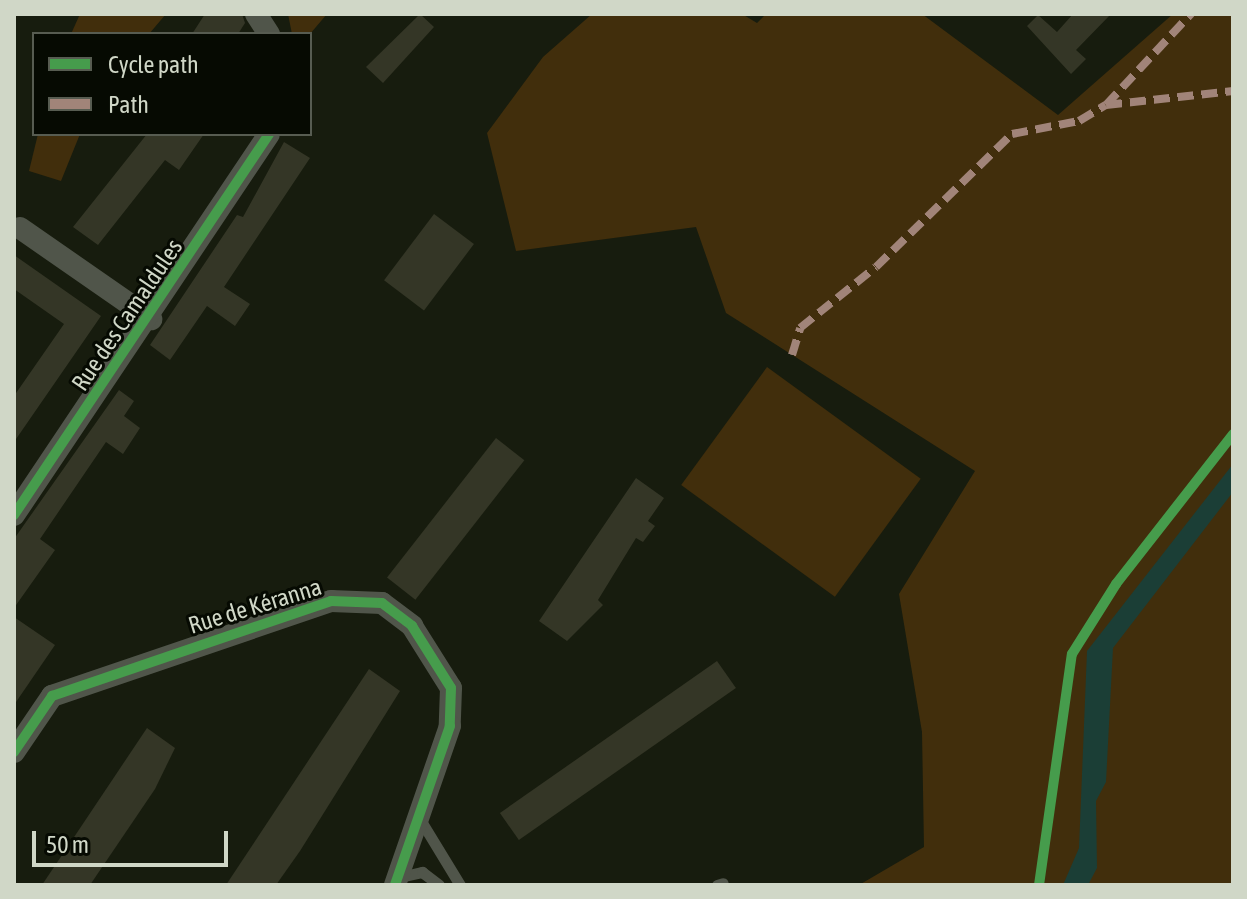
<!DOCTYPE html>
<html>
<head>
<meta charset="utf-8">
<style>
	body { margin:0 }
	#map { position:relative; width:1247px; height:899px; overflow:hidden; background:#171c0e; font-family:"Asap Condensed",sans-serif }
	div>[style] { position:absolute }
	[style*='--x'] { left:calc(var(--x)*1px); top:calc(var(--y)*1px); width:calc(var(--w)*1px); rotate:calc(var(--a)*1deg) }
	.green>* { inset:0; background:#412e0c; transform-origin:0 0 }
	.water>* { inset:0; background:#1b3e36 }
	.building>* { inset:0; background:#343626; transform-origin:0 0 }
	.service>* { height:11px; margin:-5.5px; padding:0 5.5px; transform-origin:5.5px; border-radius:5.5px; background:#50554a }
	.minor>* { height:22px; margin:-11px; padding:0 11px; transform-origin:11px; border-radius:11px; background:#50554a }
	.quiet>* { height:8px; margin-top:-4px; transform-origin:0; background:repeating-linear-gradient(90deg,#a18479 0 16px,transparent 0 24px) }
	.cycleway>* { height:10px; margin:-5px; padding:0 5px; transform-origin:5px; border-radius:5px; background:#469c4c }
	span { translate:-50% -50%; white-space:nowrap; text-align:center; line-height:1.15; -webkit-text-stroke:6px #060a02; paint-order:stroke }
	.street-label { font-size:24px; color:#d0d7c7 }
	.frame { position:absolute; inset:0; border:16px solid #d0d7c7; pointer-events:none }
	.legend { position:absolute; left:32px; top:32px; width:280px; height:104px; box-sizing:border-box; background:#060a02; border:2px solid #575c51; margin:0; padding:10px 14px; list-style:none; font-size:24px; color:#d0d7c7 }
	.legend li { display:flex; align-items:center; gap:16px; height:40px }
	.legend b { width:40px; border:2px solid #575c51 }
	.scale { position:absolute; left:32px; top:831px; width:196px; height:36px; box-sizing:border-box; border:4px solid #d0d7c7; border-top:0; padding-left:10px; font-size:24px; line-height:28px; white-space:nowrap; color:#d0d7c7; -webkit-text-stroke:6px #060a02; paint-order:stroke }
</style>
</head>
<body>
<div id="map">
	<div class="green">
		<div style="clip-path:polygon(80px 14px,166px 14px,149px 34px,71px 34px)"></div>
		<div style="clip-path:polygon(288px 14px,327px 14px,310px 34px,292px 34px)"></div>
		<div style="clip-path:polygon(592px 14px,742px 14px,757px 23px,766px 14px,922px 14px,1058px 115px,1173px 14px,1233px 14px,1233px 885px,859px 885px,924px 847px,922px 732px,899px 594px,975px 471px,726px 313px,696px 227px,516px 251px,487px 133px,543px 57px)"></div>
		<div style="clip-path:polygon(38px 134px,80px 134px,61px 181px,29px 171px)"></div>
		<div style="left:767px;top:367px;width:190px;height:146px;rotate:36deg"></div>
	</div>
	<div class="water">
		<div style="clip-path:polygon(1233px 464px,1233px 492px,1113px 648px,1106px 782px,1096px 801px,1097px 868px,1088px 885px,1063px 885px,1079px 848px,1087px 651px)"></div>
	</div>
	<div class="building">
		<div style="clip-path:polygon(205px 14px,242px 14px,245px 23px,238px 34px,192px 34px)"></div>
		<div style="clip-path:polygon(420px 14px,434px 27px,383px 83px,366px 67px)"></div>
		<div style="clip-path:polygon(1073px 14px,1111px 14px,1076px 50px,1086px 59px,1071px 74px,1027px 26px,1038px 15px,1057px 32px)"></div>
		<div style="clip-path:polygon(147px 134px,204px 134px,179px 170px,165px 160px,98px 245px,73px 227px)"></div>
		<div style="clip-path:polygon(284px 142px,310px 158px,224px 287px,250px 304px,235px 326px,207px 306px,170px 360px,150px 345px,237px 215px,243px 217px)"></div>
		<div style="left:434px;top:214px;width:50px;height:83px;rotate:37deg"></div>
		<div style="clip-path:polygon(14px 255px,101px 316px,14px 442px,14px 396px,64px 324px,14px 289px)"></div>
		<div style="clip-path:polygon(119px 390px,134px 401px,124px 416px,140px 428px,123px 454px,106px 442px,40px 539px,55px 550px,14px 608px,14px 539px)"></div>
		<div style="left:496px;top:438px;width:36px;height:177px;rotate:38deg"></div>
		<div style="clip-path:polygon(636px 478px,664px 498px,648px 521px,655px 526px,643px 542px,636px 538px,598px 600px,603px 605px,567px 641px,539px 621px)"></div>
		<div style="clip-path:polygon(14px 617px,55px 645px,14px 705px)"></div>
		<div style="left:717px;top:661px;width:33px;height:265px;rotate:55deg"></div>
		<div style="clip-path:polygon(369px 669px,400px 691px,300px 851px,276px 885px,226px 885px)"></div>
		<div style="clip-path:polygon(147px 728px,175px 748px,155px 789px,90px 885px,42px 885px)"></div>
	</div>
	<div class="service">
		<div style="--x:421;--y:821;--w:75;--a:58.6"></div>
		<div style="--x:400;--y:877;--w:23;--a:-13"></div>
		<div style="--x:422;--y:872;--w:21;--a:37"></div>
		<div style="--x:717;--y:885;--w:6;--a:-18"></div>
	</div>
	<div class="minor">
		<div style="--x:256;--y:14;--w:24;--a:57"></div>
		<div style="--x:20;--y:228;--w:160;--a:34.8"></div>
		<div style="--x:14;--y:515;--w:458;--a:-56.2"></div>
		<div style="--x:14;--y:752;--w:68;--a:-55.8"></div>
		<div style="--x:52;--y:696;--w:295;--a:-18.8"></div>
		<div style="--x:331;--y:601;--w:51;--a:2.2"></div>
		<div style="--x:382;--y:603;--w:38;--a:37"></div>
		<div style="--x:412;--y:626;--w:73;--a:57.8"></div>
		<div style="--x:451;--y:688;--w:38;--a:92"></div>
		<div style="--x:450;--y:726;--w:168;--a:109.1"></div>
	</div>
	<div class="quiet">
		<div style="--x:1106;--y:105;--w:128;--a:-6.3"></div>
		<div style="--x:792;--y:355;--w:28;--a:-73"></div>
		<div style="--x:800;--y:328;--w:97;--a:-38.8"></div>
		<div style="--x:876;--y:267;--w:190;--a:-44.4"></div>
		<div style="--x:1012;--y:134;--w:68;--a:-11"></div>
		<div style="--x:1079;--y:121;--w:31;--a:-31"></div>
		<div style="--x:1106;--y:105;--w:125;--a:-47"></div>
	</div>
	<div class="cycleway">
		<div style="--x:14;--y:515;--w:458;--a:-56.2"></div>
		<div style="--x:14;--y:752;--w:68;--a:-55.8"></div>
		<div style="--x:52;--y:696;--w:295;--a:-18.8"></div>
		<div style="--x:331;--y:601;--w:51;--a:2.2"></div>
		<div style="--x:382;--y:603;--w:38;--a:37"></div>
		<div style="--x:412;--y:626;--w:73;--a:57.8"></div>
		<div style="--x:451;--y:688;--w:38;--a:92"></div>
		<div style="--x:450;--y:726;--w:168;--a:109.1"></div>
		<div style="--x:1039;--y:885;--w:233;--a:-81.9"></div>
		<div style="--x:1072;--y:654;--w:83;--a:-57.8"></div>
		<div style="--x:1116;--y:584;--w:190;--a:-52"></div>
	</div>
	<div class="street-label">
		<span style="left:127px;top:315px;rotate:-56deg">Rue des Camaldules</span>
		<span style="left:255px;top:606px;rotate:-17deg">Rue de Kéranna</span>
	</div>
	<div class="frame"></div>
	<ul class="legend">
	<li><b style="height:10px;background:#469c4c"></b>Cycle path</li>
	<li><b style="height:10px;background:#a18479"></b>Path</li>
	</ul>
	<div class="scale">50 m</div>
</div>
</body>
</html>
